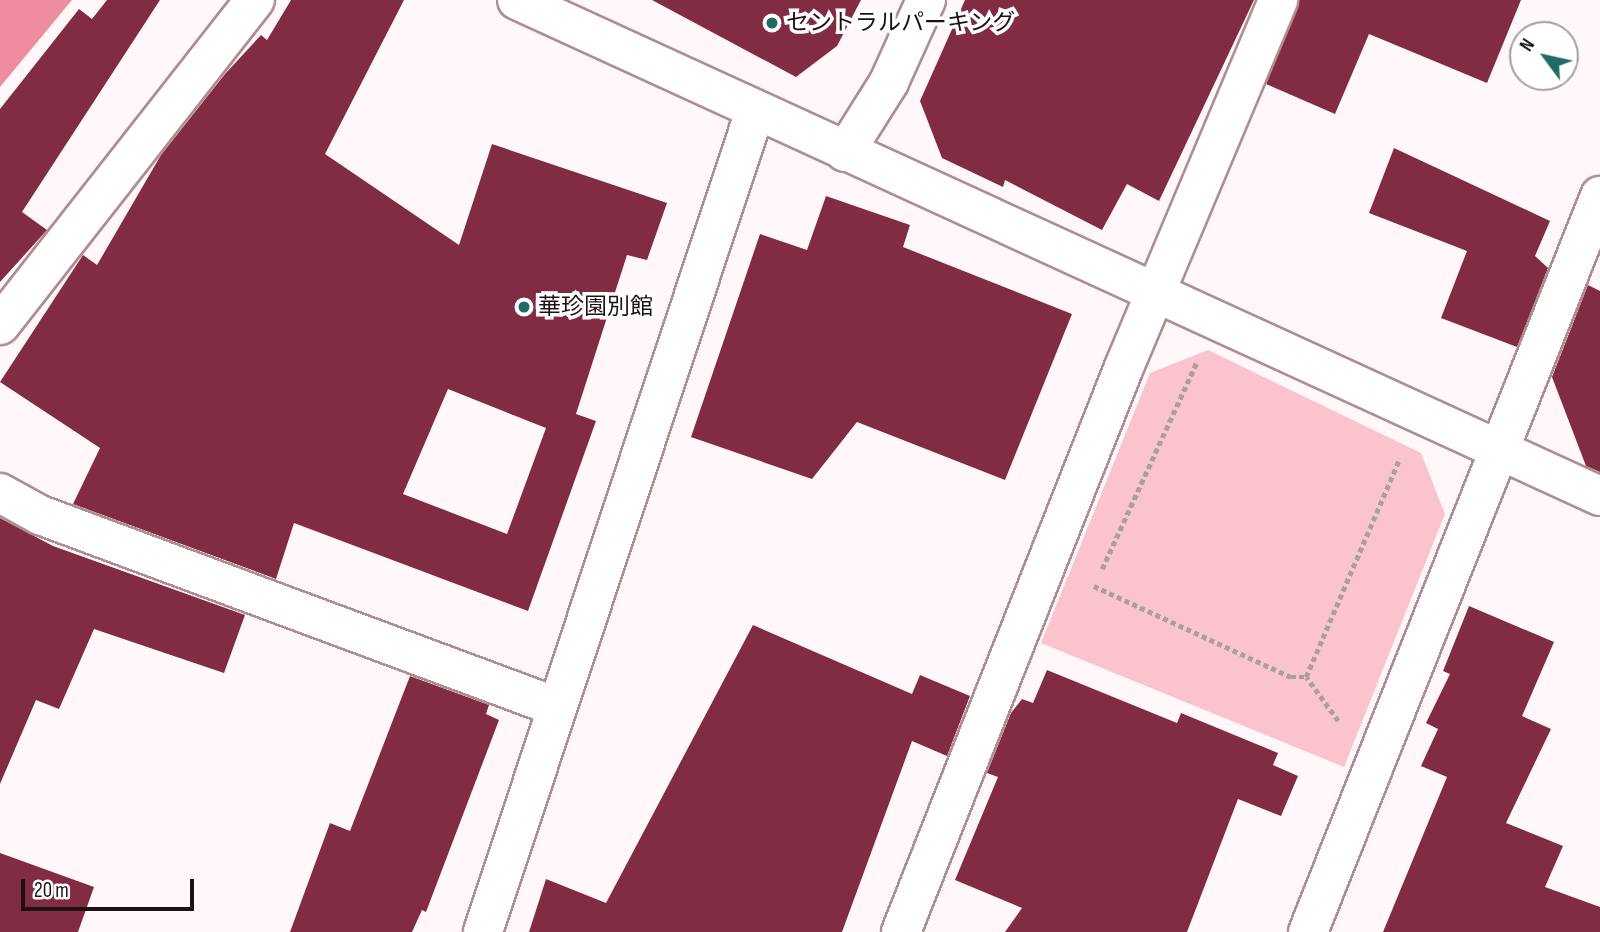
<!DOCTYPE html>
<html>
<head>
<meta charset="utf-8">
<style>
	body { margin:0 }
	#map { position:relative; width:1600px; height:932px; overflow:hidden; background:#fff7f8; font-family:"Sofia Sans Condensed","Noto Sans JP",sans-serif }
	div>[style] { position:absolute }
	[style*='--x'] { left:calc(var(--x)*1px); top:calc(var(--y)*1px); width:calc(var(--w)*1px); rotate:calc(var(--a)*1deg) }
	.green>* { inset:0; background:#fac3cd }
	.water>* { inset:0; background:#ee8ca1 }
	.building>* { inset:0; background:#822c44 }
	.path>* { height:4.5px; margin-top:-2.25px; transform-origin:0; background:repeating-linear-gradient(90deg,#a89fa0 0 5px,transparent 0 8.5px) }
	.roads { filter:drop-shadow(2px 0 #af8d93) drop-shadow(-2px 0 #af8d93) drop-shadow(0 2px #af8d93) drop-shadow(0 -2px #af8d93) }
	.minor>* { height:38px; margin:-19px; padding:0 19px; transform-origin:19px; border-radius:19px; background:#fff }
	.dots>* { width:19px; height:19px; translate:-50% -50%; box-sizing:border-box; border:4px solid #fff; border-radius:50% }
	span { translate:-50% -50%; white-space:nowrap; text-align:center; line-height:1.15; -webkit-text-stroke:7px #fff; paint-order:stroke }
	.poi-label { font-size:23px; color:#1d1113 }
	.left { translate:0 -50%; text-align:left }
	.north { position:absolute; left:1509px; top:21px; width:70px; height:70px; box-sizing:border-box; background:#fff; border:2px solid #a5a0a1; border-radius:50%; rotate:303deg; font-size:19px; font-weight:700; line-height:28px; text-align:center; color:#1d1113 }
	.north::after { content:''; display:block; margin:auto; width:24px; height:32px; background:#216b65; clip-path:polygon(50% 0,100% 100%,50% 72%,0 100%) }
	.scale { position:absolute; left:21px; top:879px; width:173px; height:32px; box-sizing:border-box; border:4px solid #1d1113; border-top:0; padding-left:9px; font-size:21px; line-height:24px; white-space:nowrap; color:#1d1113; -webkit-text-stroke:5px #fff; paint-order:stroke }
</style>
</head>
<body>
<div id="map">
	<div class="green">
		<div style="clip-path:polygon(1208px 350px,1421px 453px,1445px 514px,1344px 767px,1041px 643px,1150px 373px)"></div>
	</div>
	<div class="water">
		<div style="clip-path:polygon(0 0,72px 0,0 87px)"></div>
	</div>
	<div class="building">
		<div style="clip-path:polygon(107px 0,160px 0,22px 212px,47px 230px,0 282px,0 109px,79px 9px,92px 19px)"></div>
		<div style="clip-path:polygon(evenodd,291px 0,404px 0,325px 154px,459px 245px,492px 144px,667px 203px,647px 260px,627px 255px,576px 414px,596px 421px,528px 611px,294px 523px,276px 579px,73px 504px,100px 448px,0 382px,83px 255px,97px 265px,161px 155px,225px 74px,261px 35px,267px 40px,291px 0,448px 389px,546px 428px,507px 534px,403px 494px,448px 389px)"></div>
		<div style="clip-path:polygon(652px 0,861px 0,837px 46px,796px 77px)"></div>
		<div style="clip-path:polygon(965px 0,1254px 0,1159px 201px,1127px 184px,1102px 230px,1005px 180px,1003px 187px,942px 158px,920px 101px)"></div>
		<div style="clip-path:polygon(1299px 0,1521px 0,1487px 83px,1369px 34px,1335px 114px,1266px 84px)"></div>
		<div style="clip-path:polygon(1394px 148px,1550px 221px,1535px 256px,1548px 268px,1517px 347px,1441px 318px,1467px 251px,1369px 213px)"></div>
		<div style="clip-path:polygon(826px 196px,910px 225px,903px 247px,1072px 314px,1005px 480px,857px 422px,812px 479px,691px 437px,760px 234px,807px 250px)"></div>
		<div style="clip-path:polygon(1588px 285px,1600px 291px,1600px 472px,1586px 466px,1552px 377px)"></div>
		<div style="clip-path:polygon(0 518px,53px 546px,245px 615px,224px 673px,94px 629px,59px 709px,36px 700px,0 784px)"></div>
		<div style="clip-path:polygon(1469px 606px,1554px 642px,1522px 716px,1551px 729px,1506px 823px,1563px 846px,1545px 887px,1600px 907px,1600px 932px,1383px 932px,1447px 777px,1421px 766px,1438px 729px,1426px 723px,1450px 674px,1443px 671px)"></div>
		<div style="clip-path:polygon(753px 625px,912px 694px,920px 675px,970px 696px,947px 756px,912px 741px,842px 932px,529px 932px,546px 879px,606px 903px)"></div>
		<div style="clip-path:polygon(1047px 670px,1177px 723px,1181px 713px,1278px 753px,1273px 765px,1298px 776px,1281px 816px,1238px 799px,1187px 932px,1005px 932px,1022px 908px,955px 880px,998px 777px,987px 773px,1011px 713px,1022px 699px,1033px 703px)"></div>
		<div style="clip-path:polygon(410px 676px,489px 705px,486px 714px,499px 720px,426px 912px,422px 910px,412px 932px,290px 932px,330px 823px,350px 831px)"></div>
		<div style="clip-path:polygon(0 853px,94px 887px,78px 932px,0 932px)"></div>
	</div>
	<div class="path">
		<div style="--x:1102;--y:569;--w:226;--a:-65.4"></div>
		<div style="--x:1094;--y:586;--w:217;--a:24.8"></div>
		<div style="--x:1291;--y:677;--w:15;--a:0"></div>
		<div style="--x:1338;--y:721;--w:54;--a:-126"></div>
		<div style="--x:1306;--y:677;--w:238;--a:-66.8"></div>
	</div>
	<div class="roads">
		<div class="minor">
			<div style="--x:517;--y:0;--w:1191;--a:24.61"></div>
			<div style="--x:845;--y:152;--w:83;--a:-57.8"></div>
			<div style="--x:889;--y:82;--w:90;--a:-65.7"></div>
			<div style="--x:0;--y:325;--w:413;--a:-51.9"></div>
			<div style="--x:0;--y:493;--w:46;--a:28.8"></div>
			<div style="--x:40;--y:515;--w:548;--a:20.38"></div>
			<div style="--x:483;--y:932;--w:865;--a:-71.67"></div>
			<div style="--x:901;--y:932;--w:607;--a:-68.46"></div>
			<div style="--x:1124;--y:367;--w:398;--a:-67.2"></div>
			<div style="--x:1308;--y:932;--w:792;--a:-68.36"></div>
		</div>
	</div>
	<div class="dots">
		<div style="left:772px;top:23px;background:#216b65"></div>
		<div style="left:524px;top:307px;background:#216b65"></div>
	</div>
	<div class="poi-label">
		<span class="left" style="left:786px;top:23px">セントラルパーキング</span>
		<span class="left" style="left:538px;top:307px">華珍園別館</span>
	</div>
	<div class="north">N</div>
	<div class="scale">20 m</div>
</div>
</body>
</html>
